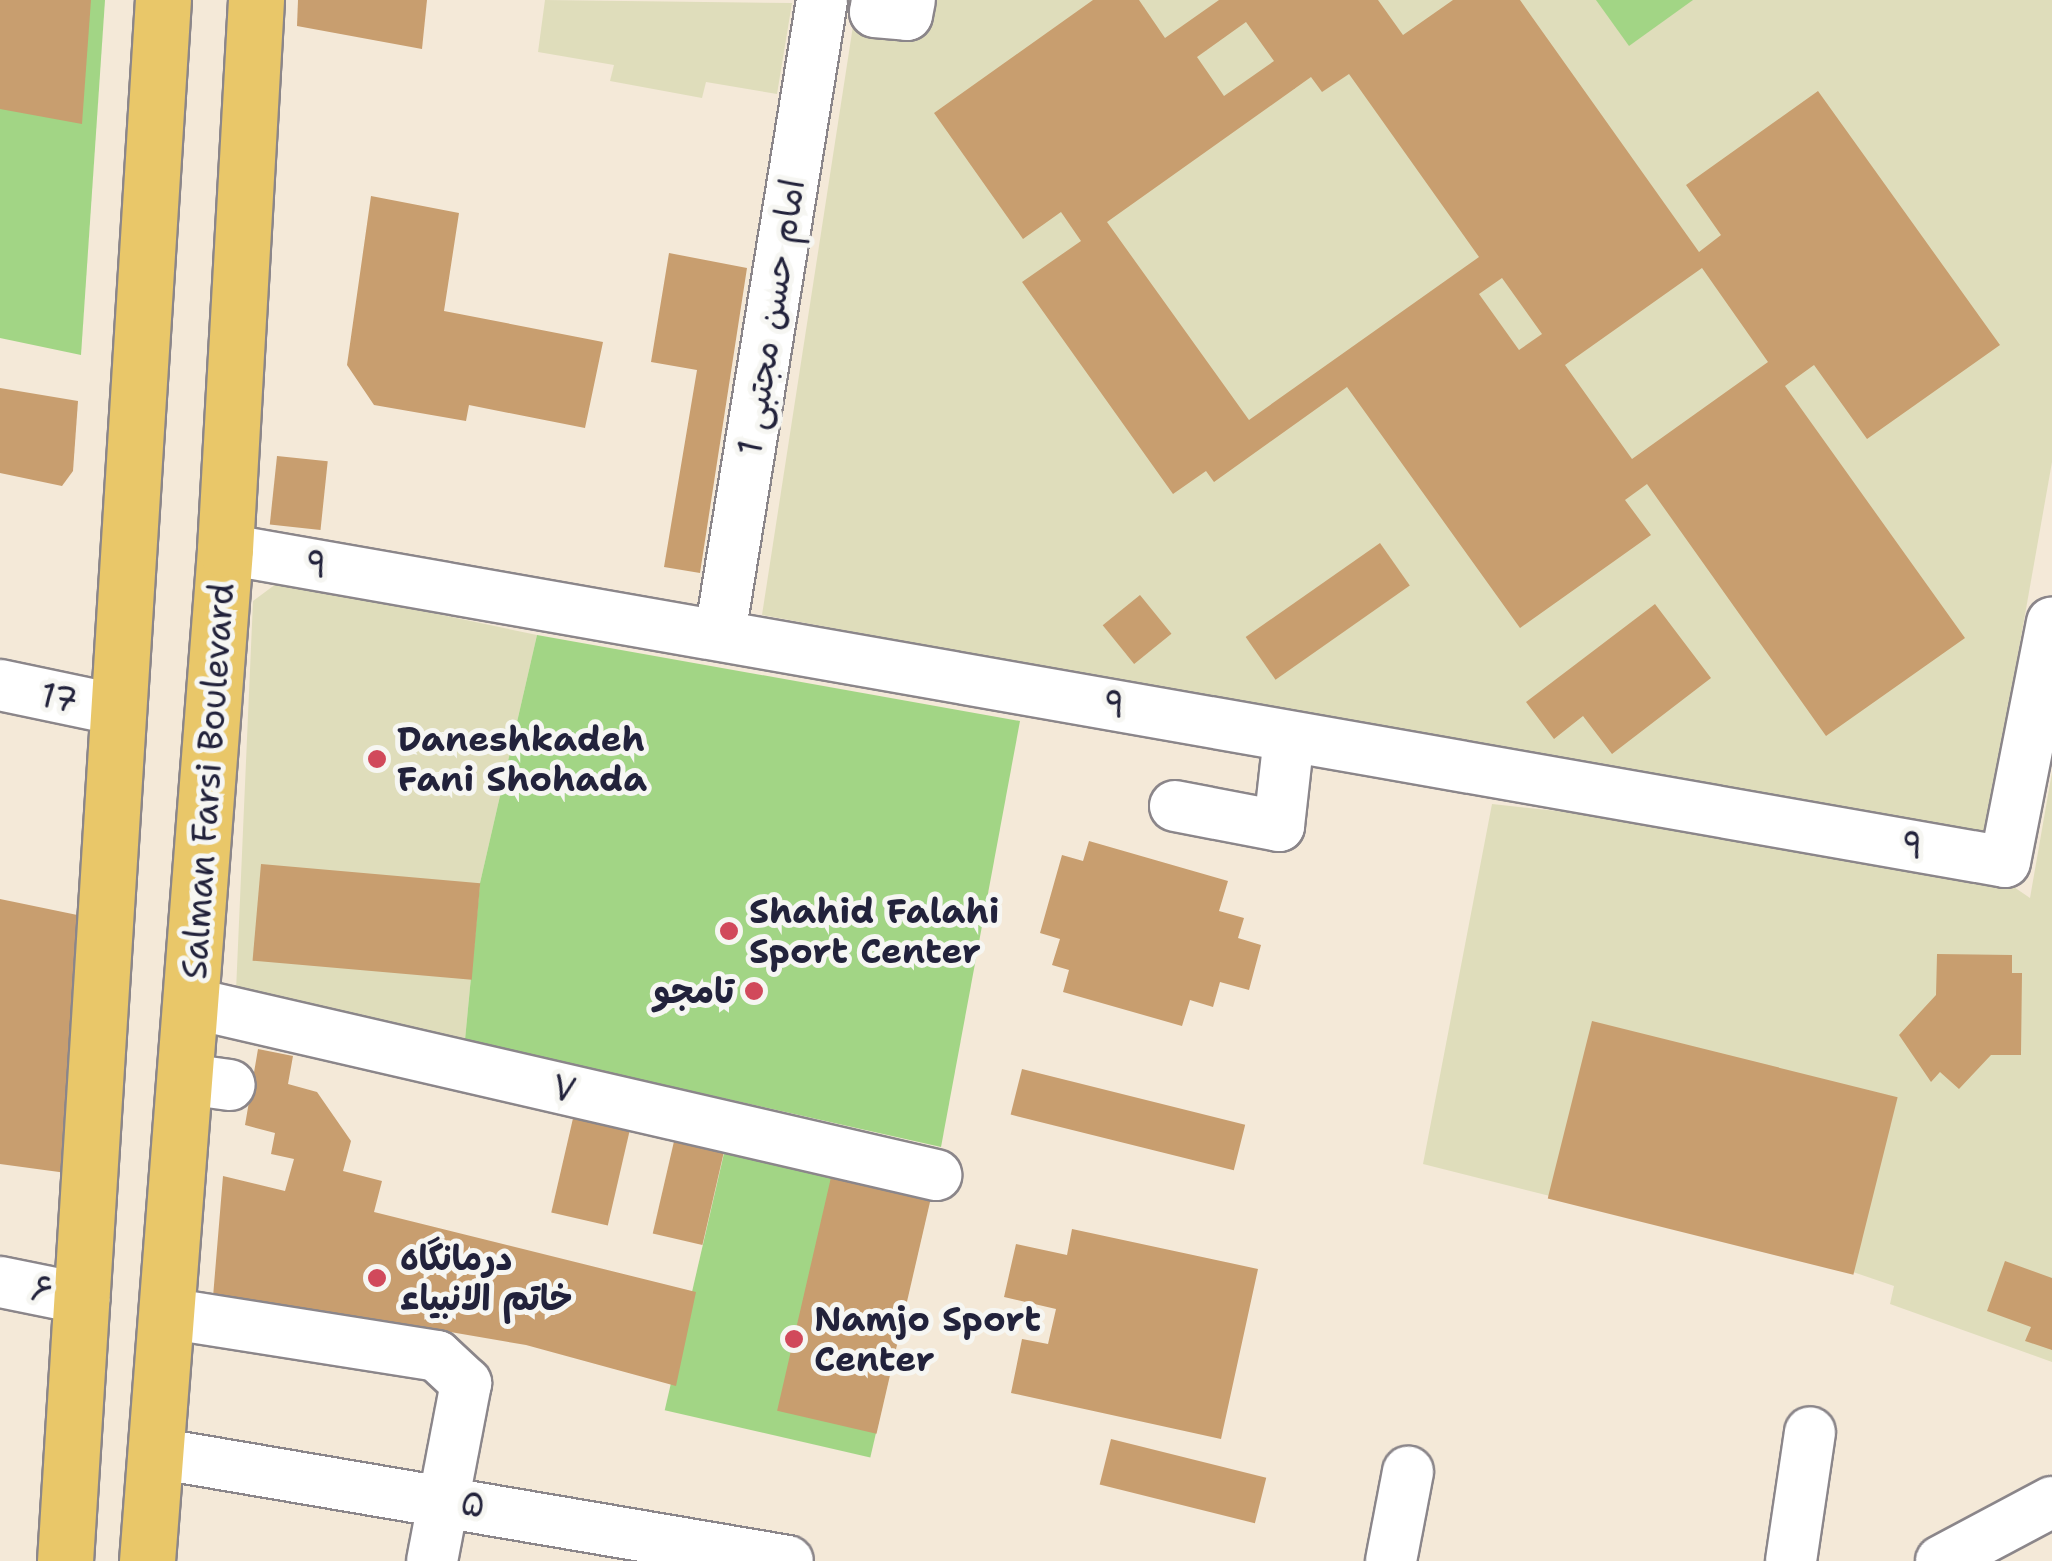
<!DOCTYPE html>
<html>
<head>
<meta charset="utf-8">
<style>
	body { margin:0 }
	#map { position:relative; width:2052px; height:1561px; overflow:hidden; background:#f4e9d8; font-family:"Shantell Sans","Playpen Sans Arabic",sans-serif }
	div>[style] { position:absolute }
	[style*='--x'] { left:calc(var(--x)*1px); top:calc(var(--y)*1px); width:calc(var(--w)*1px); rotate:calc(var(--a)*1deg) }
	.built>* { inset:0; background:#dfddbb }
	.green>* { inset:0; background:#a2d585; transform-origin:0 0 }
	.building>* { inset:0; background:#c89e6f; transform-origin:0 0 }
	.roads { filter:drop-shadow(2px 0 #8b868a) drop-shadow(-2px 0 #8b868a) drop-shadow(0 2px #8b868a) drop-shadow(0 -2px #8b868a) }
	.minor>* { height:50px; margin:-25px; padding:0 25px; transform-origin:25px; border-radius:25px; background:#fff }
	.major>* { height:55px; margin:-27.5px; padding:0 27.5px; transform-origin:27.5px; border-radius:27.5px; background:#e9c769 }
	.dots>* { width:28px; height:28px; translate:-50% -50%; box-sizing:border-box; border:5px solid #f6f6f2; border-radius:50% }
	span { translate:-50% -50%; white-space:nowrap; text-align:center; line-height:1.15; -webkit-text-stroke:10px #f6f6f2; paint-order:stroke }
	.street-label { font-size:35px; color:#22223b }
	.poi-label { font-size:35px; color:#22223b; font-weight:700 }
	.left { translate:0 -50%; text-align:left }
	.right { translate:-100% -50%; text-align:right }
</style>
</head>
<body>
<div id="map">
	<div class="built">
		<div style="clip-path:polygon(545px 0,792px 3px,777px 94px,706px 82px,702px 98px,610px 81px,614px 65px,538px 52px)"></div>
		<div style="clip-path:polygon(857px 0,2052px 0,2052px 462px,1985px 841px,762px 615px)"></div>
		<div style="clip-path:polygon(280px 581px,537px 635px,480px 883px,465px 1040px,236px 991px,253px 601px)"></div>
		<div style="clip-path:polygon(2052px 772px,2052px 1362px,1890px 1304px,1894px 1286px,1856px 1273px,1423px 1164px,1492px 804px,1967px 855px,2030px 898px)"></div>
	</div>
	<div class="green">
		<div style="clip-path:polygon(0 0,105px 0,81px 355px,0 338px)"></div>
		<div style="clip-path:polygon(1596px 0,1693px 0,1629px 46px)"></div>
		<div style="clip-path:polygon(537px 635px,1020px 721px,941px 1147px,465px 1040px,480px 883px)"></div>
		<div style="left:725px;top:1149px;width:211px;height:268px;rotate:13deg"></div>
	</div>
	<div class="building">
		<div style="clip-path:polygon(0 0,91px 0,82px 124px,0 109px)"></div>
		<div style="clip-path:polygon(298px 0,427px 0,422px 49px,297px 26px)"></div>
		<div style="clip-path:polygon(evenodd,1093px 0,1139px 0,1165px 38px,1219px 0,1378px 0,1403px 35px,1453px 0,1520px 0,1699px 252px,1721px 235px,1686px 185px,1818px 91px,2000px 345px,1867px 439px,1814px 365px,1785px 386px,1965px 638px,1826px 736px,1647px 484px,1625px 500px,1651px 535px,1520px 628px,1347px 387px,1214px 482px,1206px 471px,1173px 494px,1022px 282px,1081px 241px,1061px 212px,1023px 239px,934px 113px,1093px 0,1246px 22px,1274px 61px,1224px 96px,1197px 57px,1246px 22px,1093px 0,1349px 74px,1479px 257px,1249px 420px,1107px 222px,1311px 77px,1322px 92px,1349px 74px,1093px 0,1702px 268px,1768px 362px,1632px 459px,1565px 365px,1702px 268px,1093px 0,1502px 278px,1542px 334px,1519px 350px,1479px 294px,1502px 278px)"></div>
		<div style="clip-path:polygon(371px 196px,459px 213px,444px 311px,603px 342px,585px 428px,469px 405px,466px 421px,374px 405px,347px 365px)"></div>
		<div style="clip-path:polygon(669px 253px,747px 268px,700px 573px,664px 567px,697px 370px,651px 362px)"></div>
		<div style="clip-path:polygon(0 388px,78px 401px,73px 471px,62px 486px,0 473px)"></div>
		<div style="left:277px;top:456px;width:51px;height:69px;rotate:6deg"></div>
		<div style="left:1380px;top:543px;width:52px;height:164px;rotate:55deg"></div>
		<div style="left:1140px;top:595px;width:50px;height:48px;rotate:51deg"></div>
		<div style="clip-path:polygon(1655px 604px,1711px 678px,1612px 754px,1583px 716px,1554px 739px,1526px 702px)"></div>
		<div style="clip-path:polygon(1089px 841px,1228px 881px,1219px 911px,1244px 918px,1238px 938px,1261px 945px,1249px 990px,1220px 982px,1213px 1007px,1190px 1000px,1182px 1026px,1063px 992px,1069px 970px,1052px 965px,1060px 939px,1040px 933px,1062px 855px,1083px 861px)"></div>
		<div style="left:261px;top:864px;width:220px;height:97px;rotate:5deg"></div>
		<div style="clip-path:polygon(0 899px,87px 917px,74px 1174px,0 1164px)"></div>
		<div style="clip-path:polygon(1937px 954px,2012px 955px,2012px 973px,2022px 973px,2021px 1055px,1991px 1055px,1959px 1089px,1940px 1072px,1931px 1082px,1899px 1035px,1936px 995px)"></div>
		<div style="left:1592px;top:1021px;width:315px;height:183px;rotate:14deg"></div>
		<div style="clip-path:polygon(258px 1049px,293px 1056px,288px 1084px,317px 1092px,351px 1141px,343px 1171px,382px 1181px,374px 1212px,696px 1292px,676px 1386px,526px 1345px,363px 1317px,360px 1329px,213px 1297px,223px 1176px,285px 1191px,294px 1159px,271px 1154px,275px 1133px,245px 1125px)"></div>
		<div style="left:1022px;top:1069px;width:230px;height:47px;rotate:14deg"></div>
		<div style="left:574px;top:1114px;width:58px;height:101px;rotate:13deg"></div>
		<div style="left:675px;top:1137px;width:51px;height:99px;rotate:13deg"></div>
		<div style="left:832px;top:1173px;width:102px;height:244px;rotate:13deg"></div>
		<div style="clip-path:polygon(1072px 1229px,1258px 1269px,1221px 1439px,1011px 1393px,1022px 1339px,1048px 1344px,1056px 1309px,1004px 1297px,1016px 1244px,1067px 1255px)"></div>
		<div style="clip-path:polygon(2005px 1261px,2052px 1278px,2052px 1350px,2025px 1341px,2031px 1327px,1987px 1311px)"></div>
		<div style="left:1111px;top:1439px;width:160px;height:47px;rotate:14deg"></div>
	</div>
	<div class="roads">
		<div class="minor">
			<div style="--x:877;--y:0;--w:12;--a:99"></div>
			<div style="--x:875;--y:12;--w:32;--a:5"></div>
			<div style="--x:907;--y:15;--w:15;--a:-79"></div>
			<div style="--x:225;--y:549;--w:1807;--a:9.97"></div>
			<div style="--x:2005;--y:862;--w:244;--a:-78.9"></div>
			<div style="--x:720;--y:634;--w:642;--a:-80.86"></div>
			<div style="--x:0;--y:685;--w:122;--a:11.9"></div>
			<div style="--x:1175;--y:806;--w:106;--a:10.9"></div>
			<div style="--x:1279;--y:826;--w:90;--a:-83.6"></div>
			<div style="--x:191;--y:1003;--w:765;--a:13"></div>
			<div style="--x:186;--y:1079;--w:44;--a:7.8"></div>
			<div style="--x:0;--y:1282;--w:86;--a:11.4"></div>
			<div style="--x:172;--y:1314;--w:268;--a:9"></div>
			<div style="--x:437;--y:1356;--w:40;--a:43"></div>
			<div style="--x:466;--y:1383;--w:181;--a:100.8"></div>
			<div style="--x:156;--y:1453;--w:641;--a:9.7"></div>
			<div style="--x:1391;--y:1561;--w:91;--a:-79.2"></div>
			<div style="--x:1791;--y:1561;--w:130;--a:-81.6"></div>
			<div style="--x:1941;--y:1561;--w:126;--a:-28"></div>
		</div>
		<div class="major">
			<div style="--x:65;--y:1561;--w:1564;--a:-86.41"></div>
			<div style="--x:147;--y:1561;--w:1015;--a:-85.59"></div>
			<div style="--x:225;--y:549;--w:550;--a:-86.77"></div>
		</div>
	</div>
	<div class="dots">
		<div style="left:377px;top:759px;background:#d1495b"></div>
		<div style="left:729px;top:931px;background:#d1495b"></div>
		<div style="left:754px;top:991px;background:#d1495b"></div>
		<div style="left:377px;top:1278px;background:#d1495b"></div>
		<div style="left:794px;top:1339px;background:#d1495b"></div>
	</div>
	<div class="street-label">
		<span style="left:771px;top:317px;rotate:-81deg">امام حسن مجتبی 1</span>
		<span style="left:317px;top:565px;rotate:10deg">۹</span>
		<span style="left:59px;top:698px;rotate:12deg">17</span>
		<span style="left:1115px;top:705px;rotate:10deg">۹</span>
		<span style="left:208px;top:781px;rotate:-86deg">Salman Farsi Boulevard</span>
		<span style="left:1913px;top:846px;rotate:10deg">۹</span>
		<span style="left:564px;top:1089px;rotate:13deg">۷</span>
		<span style="left:42px;top:1290px;rotate:11deg">۶</span>
		<span style="left:473px;top:1504px;rotate:10deg">۵</span>
	</div>
	<div class="poi-label">
		<span class="left" style="left:397px;top:759px">Daneshkadeh<br>Fani Shohada</span>
		<span class="left" style="left:749px;top:931px">Shahid Falahi<br>Sport Center</span>
		<span class="right" style="left:734px;top:991px">تامجو</span>
		<span class="left" style="left:400px;top:1278px">درمانگاه<br>خاتم الانبیاء</span>
		<span class="left" style="left:814px;top:1339px">Namjo Sport<br>Center</span>
	</div>
</div>
</body>
</html>
